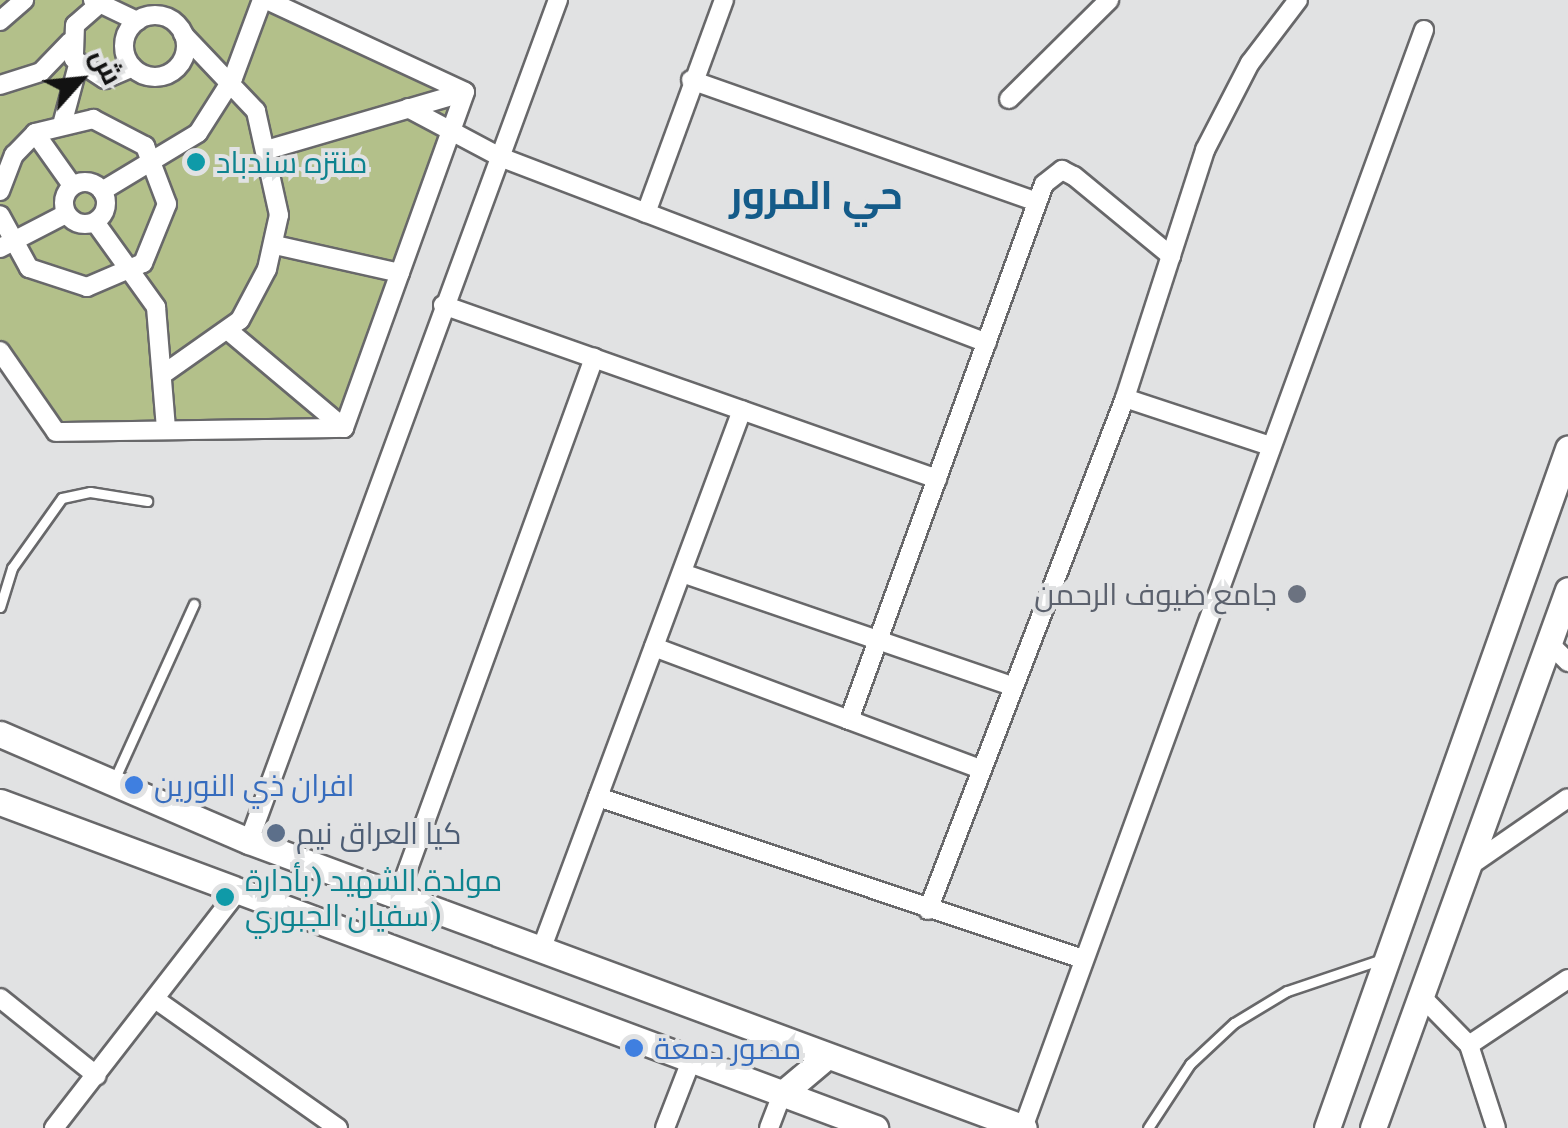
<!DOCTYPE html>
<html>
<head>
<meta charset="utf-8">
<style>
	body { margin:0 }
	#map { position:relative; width:1568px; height:1128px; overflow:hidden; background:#e1e2e3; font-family:Merriweather,Cairo,serif }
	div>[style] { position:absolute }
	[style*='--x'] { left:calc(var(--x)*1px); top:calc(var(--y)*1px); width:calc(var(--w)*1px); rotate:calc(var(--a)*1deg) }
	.green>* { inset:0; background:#b3c08a }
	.roads { filter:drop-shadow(2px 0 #68686a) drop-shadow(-2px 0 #68686a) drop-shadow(0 2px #68686a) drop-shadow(0 -2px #68686a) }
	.lane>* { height:9px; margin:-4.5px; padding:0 4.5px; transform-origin:4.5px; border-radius:4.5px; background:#fff }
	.street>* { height:18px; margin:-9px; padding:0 9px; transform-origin:9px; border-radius:9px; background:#fff }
	.street>.ring { margin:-9px; padding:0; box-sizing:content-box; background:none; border:18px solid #fff; border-radius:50% }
	.secondary>* { height:25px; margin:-12.5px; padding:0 12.5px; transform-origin:12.5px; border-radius:12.5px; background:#fff }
	.dots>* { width:28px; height:28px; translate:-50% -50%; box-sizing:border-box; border:5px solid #e1e2e3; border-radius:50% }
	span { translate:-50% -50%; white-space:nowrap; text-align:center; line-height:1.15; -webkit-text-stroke:8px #e1e2e3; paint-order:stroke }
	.culture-label { font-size:30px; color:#0d838f }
	.left { translate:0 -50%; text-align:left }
	.worship-label { font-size:30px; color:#5b616d }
	.right { translate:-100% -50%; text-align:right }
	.shop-label { font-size:30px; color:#366cbe }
	.service-label { font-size:30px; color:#4e5e75 }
	.district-label { font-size:40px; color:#145b89; font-weight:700 }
	.north { position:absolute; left:30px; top:30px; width:100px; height:100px; -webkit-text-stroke:8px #e1e2e3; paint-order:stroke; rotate:63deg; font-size:28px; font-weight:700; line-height:40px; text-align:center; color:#121212 }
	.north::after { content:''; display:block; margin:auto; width:35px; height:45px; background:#121212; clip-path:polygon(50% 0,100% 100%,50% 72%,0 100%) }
</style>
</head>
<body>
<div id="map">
	<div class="green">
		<div style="clip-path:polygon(0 0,274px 0,470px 92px,346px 433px,55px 436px,0 356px)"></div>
	</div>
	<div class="roads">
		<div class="lane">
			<div style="--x:0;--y:607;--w:41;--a:-72.9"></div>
			<div style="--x:12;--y:568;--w:86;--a:-54.5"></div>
			<div style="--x:62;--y:498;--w:29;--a:-12"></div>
			<div style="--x:90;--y:492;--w:58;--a:9"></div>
			<div style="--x:115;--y:778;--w:191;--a:-65.6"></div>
			<div style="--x:1148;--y:1128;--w:77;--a:-56.7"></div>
			<div style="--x:1190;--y:1064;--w:60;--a:-43"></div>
			<div style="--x:1234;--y:1023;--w:62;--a:-31.1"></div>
			<div style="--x:1287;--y:991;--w:100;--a:-18.6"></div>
		</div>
		<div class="street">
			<div style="--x:93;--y:0;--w:49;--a:25.5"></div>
			<div style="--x:267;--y:0;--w:218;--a:24.9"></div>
			<div style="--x:98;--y:5;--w:30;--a:139"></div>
			<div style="--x:75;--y:25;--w:34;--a:92"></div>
			<div style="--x:74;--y:59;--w:37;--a:33"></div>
			<div style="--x:105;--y:79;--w:30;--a:-23"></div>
			<div class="ring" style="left:124px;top:15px;width:44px;height:44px"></div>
			<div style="--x:0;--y:21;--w:32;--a:-41"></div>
			<div style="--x:691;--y:80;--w:367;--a:19.4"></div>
			<div style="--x:0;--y:85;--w:43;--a:-17.6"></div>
			<div style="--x:41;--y:72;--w:42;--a:-46"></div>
			<div style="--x:1009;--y:99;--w:141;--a:-44.7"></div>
			<div style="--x:408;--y:108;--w:104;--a:28"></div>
			<div style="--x:500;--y:157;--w:521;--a:20.9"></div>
			<div style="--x:63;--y:121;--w:58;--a:-75"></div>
			<div style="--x:35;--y:133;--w:64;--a:54.6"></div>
			<div style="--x:270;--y:149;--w:203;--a:-16.3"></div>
			<div class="ring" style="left:64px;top:182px;width:24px;height:24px"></div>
			<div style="--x:0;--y:191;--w:39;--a:-69"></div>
			<div style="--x:14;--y:155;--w:30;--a:-46"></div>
			<div style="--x:35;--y:133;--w:60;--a:-13.6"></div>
			<div style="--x:93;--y:119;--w:59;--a:27.4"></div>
			<div style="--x:145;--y:146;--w:62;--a:69.2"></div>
			<div style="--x:167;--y:204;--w:64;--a:112.1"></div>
			<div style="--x:143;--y:263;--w:61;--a:156.8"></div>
			<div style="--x:87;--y:287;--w:61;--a:-161.9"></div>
			<div style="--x:29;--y:268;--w:60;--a:-118.7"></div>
			<div style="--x:102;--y:191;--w:112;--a:-31.1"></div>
			<div style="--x:198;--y:133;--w:65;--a:-57.5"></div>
			<div style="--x:233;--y:78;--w:83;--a:-69.6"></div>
			<div style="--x:646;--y:213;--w:227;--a:-69.9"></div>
			<div style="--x:95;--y:222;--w:105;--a:54.3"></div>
			<div style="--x:156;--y:307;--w:121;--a:85.3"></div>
			<div style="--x:275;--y:245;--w:128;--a:12.6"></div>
			<div style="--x:0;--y:248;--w:74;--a:-27.3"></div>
			<div style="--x:443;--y:305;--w:524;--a:19.4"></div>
			<div style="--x:230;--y:332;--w:149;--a:40.1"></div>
			<div style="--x:0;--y:351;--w:98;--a:55.3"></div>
			<div style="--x:56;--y:432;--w:288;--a:-0.8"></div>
			<div style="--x:162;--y:375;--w:95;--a:-35.2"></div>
			<div style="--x:240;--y:320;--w:58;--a:-62.1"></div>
			<div style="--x:267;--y:269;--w:55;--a:-77.5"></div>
			<div style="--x:279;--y:215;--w:107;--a:-102.5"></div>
			<div style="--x:256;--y:111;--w:106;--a:-133.5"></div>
			<div style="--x:1125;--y:398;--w:153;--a:18.3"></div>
			<div style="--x:344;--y:428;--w:357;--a:-70.2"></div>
			<div style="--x:682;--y:573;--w:347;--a:18.9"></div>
			<div style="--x:1549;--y:643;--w:27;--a:45"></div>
			<div style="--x:654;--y:647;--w:348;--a:20.5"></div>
			<div style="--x:849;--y:720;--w:570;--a:-70.01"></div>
			<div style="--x:1044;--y:184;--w:23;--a:-38"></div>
			<div style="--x:1062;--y:170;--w:13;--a:27"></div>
			<div style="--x:1074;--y:176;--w:126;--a:39.5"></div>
			<div style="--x:598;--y:797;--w:511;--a:18.47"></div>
			<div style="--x:249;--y:841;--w:896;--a:-69.83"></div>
			<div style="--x:1468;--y:867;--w:121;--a:-34.6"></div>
			<div style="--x:398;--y:896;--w:573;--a:-69.98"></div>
			<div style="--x:928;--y:910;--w:549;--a:-68.95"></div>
			<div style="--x:1125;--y:398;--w:261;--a:-72.1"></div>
			<div style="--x:1205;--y:150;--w:98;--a:-62.7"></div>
			<div style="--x:1250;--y:63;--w:79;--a:-52.7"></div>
			<div style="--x:541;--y:950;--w:576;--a:-69.58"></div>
			<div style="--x:1421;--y:996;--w:69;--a:45.6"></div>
			<div style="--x:1469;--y:1045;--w:87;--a:72"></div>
			<div style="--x:0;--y:998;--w:124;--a:38.8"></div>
			<div style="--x:155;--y:999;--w:224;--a:35.2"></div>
			<div style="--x:1469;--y:1045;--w:119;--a:-33.7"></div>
			<div style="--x:54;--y:1128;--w:300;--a:-52.2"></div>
			<div style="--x:665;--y:1128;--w:72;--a:-68.8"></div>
			<div style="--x:769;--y:1128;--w:36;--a:-69"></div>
			<div style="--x:1023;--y:1128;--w:1169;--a:-69.94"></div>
		</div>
		<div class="secondary">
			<div style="--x:0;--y:734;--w:271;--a:23.3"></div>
			<div style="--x:249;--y:841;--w:826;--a:20.32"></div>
			<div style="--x:0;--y:802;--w:934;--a:20.43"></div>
			<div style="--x:782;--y:1094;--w:57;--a:-40.1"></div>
			<div style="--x:1327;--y:1128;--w:721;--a:-70.46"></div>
			<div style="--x:1373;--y:1128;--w:572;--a:-70.08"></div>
		</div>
	</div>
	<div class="dots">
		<div style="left:196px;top:162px;background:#0f9aa8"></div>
		<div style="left:1297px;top:594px;background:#6b7280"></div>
		<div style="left:134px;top:785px;background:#3f7fe0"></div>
		<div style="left:276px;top:833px;background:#5c6f8a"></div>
		<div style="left:225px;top:897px;background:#0f9aa8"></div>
		<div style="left:634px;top:1048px;background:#3f7fe0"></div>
	</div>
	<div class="culture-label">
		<span class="left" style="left:216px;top:162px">منتزه سندباد</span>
		<span class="left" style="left:245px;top:897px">مولدة الشهيد (بأدارة<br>سفيان الجبوري)</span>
	</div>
	<div class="worship-label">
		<span class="right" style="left:1277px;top:594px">جامع ضيوف الرحمن</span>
	</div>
	<div class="shop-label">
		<span class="left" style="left:154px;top:785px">افران ذي النورين</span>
		<span class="left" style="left:654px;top:1048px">مصور دمعة</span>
	</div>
	<div class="service-label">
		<span class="left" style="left:296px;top:833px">کیا العراق نیم</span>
	</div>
	<div class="district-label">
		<span style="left:816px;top:195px">حي المرور</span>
	</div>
	<div class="north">ش</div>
</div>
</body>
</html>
